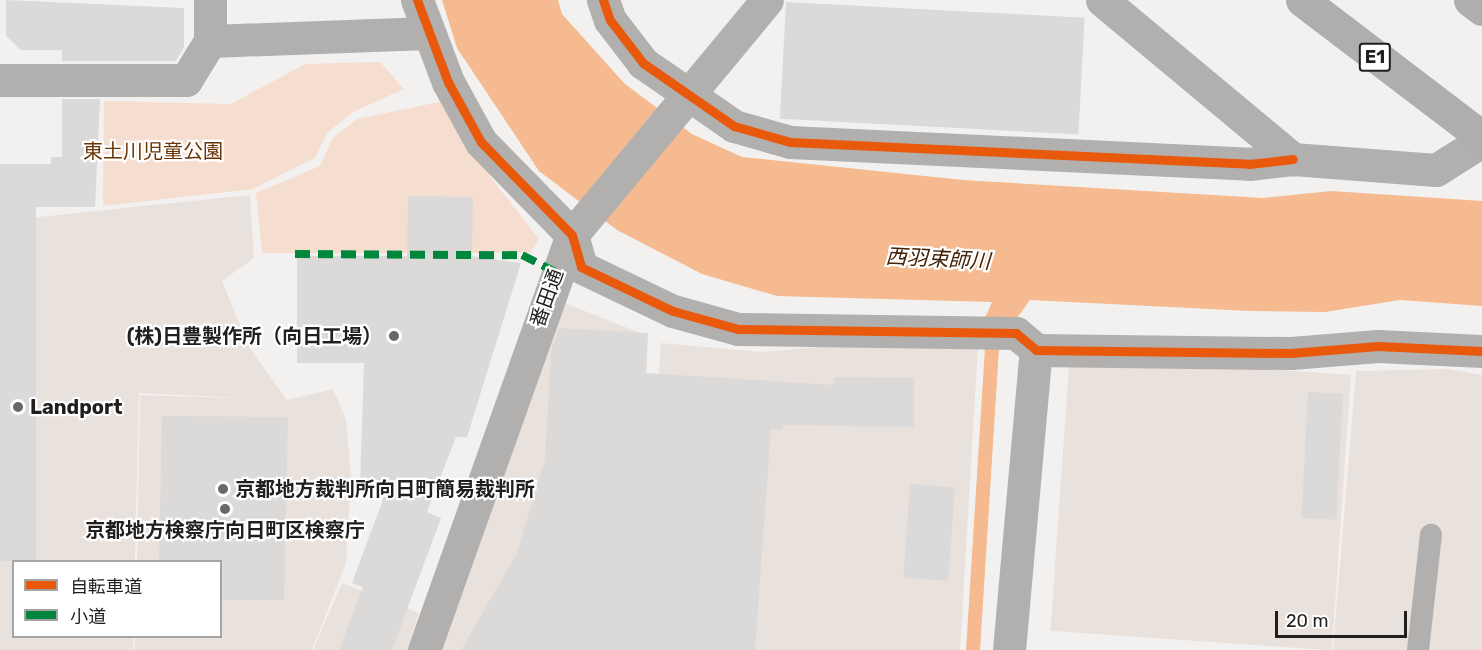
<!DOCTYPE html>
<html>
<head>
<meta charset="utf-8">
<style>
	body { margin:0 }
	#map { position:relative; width:1482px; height:650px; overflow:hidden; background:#f3f1ef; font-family:Rubik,"Noto Sans JP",sans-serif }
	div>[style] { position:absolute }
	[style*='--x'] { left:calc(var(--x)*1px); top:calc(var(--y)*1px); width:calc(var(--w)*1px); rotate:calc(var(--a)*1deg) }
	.built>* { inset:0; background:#e9e1dc; transform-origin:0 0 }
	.green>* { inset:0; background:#f5decf }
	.water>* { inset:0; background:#f5ba8f }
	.stream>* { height:14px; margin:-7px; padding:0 7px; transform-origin:7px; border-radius:7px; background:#f5ba8f }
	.building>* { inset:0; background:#dcdad9; transform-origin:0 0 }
	.service>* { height:22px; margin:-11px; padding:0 11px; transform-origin:11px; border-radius:11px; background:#b2b0af }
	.minor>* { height:33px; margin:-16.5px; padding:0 16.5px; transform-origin:16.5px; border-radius:16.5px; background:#b2b0af }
	.tertiary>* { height:33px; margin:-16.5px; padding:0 16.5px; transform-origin:16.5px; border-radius:16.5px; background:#b2b0af }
	.motorway>* { height:33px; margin:-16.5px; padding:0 16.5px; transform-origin:16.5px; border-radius:16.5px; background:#afaead }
	.quiet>* { height:8px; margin-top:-4px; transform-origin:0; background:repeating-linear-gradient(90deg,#00873e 0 15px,transparent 0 23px) }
	.cycleway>* { height:9px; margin:-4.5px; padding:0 4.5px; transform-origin:4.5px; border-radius:4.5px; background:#e8590c }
	.dots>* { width:16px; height:16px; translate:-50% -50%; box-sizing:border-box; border:3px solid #fff; border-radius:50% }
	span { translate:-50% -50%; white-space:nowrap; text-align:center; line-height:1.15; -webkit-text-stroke:4.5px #fff; paint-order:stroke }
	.shield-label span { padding:2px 4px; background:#fff; border:2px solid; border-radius:4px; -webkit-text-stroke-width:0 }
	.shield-label { font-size:18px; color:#201f1d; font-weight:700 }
	.park-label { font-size:20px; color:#6a3505 }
	.street-label { font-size:20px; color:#201f1d }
	.poi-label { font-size:20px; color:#201f1d; font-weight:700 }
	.right { translate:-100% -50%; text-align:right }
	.left { translate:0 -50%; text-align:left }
	.water-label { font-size:21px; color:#442309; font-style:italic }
	.legend { position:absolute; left:12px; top:560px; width:210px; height:78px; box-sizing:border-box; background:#fff; border:2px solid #a6a5a5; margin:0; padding:8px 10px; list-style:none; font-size:18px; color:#201f1d }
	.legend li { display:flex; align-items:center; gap:12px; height:30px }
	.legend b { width:30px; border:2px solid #a6a5a5 }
	.scale { position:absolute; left:1275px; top:611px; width:132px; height:27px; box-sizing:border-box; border:3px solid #201f1d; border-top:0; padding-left:8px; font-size:18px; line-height:21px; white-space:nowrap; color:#201f1d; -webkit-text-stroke:4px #fff; paint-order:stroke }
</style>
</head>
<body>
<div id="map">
	<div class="built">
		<div style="clip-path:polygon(250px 195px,254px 258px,222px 281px,249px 347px,287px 400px,333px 389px,346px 419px,351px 476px,346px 563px,312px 650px,134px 650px,135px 637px,220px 636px,220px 562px,137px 561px,140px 395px,263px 399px,139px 393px,135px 561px,14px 562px,14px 636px,133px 637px,133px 650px,0 650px,0 221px)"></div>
		<div style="clip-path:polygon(562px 302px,648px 336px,634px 650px,435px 650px)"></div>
		<div style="clip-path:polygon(661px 343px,761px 352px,844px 345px,978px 346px,960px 650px,640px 650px)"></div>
		<div style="clip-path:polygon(1448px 369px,1482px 375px,1482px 650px,1333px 650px,1356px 371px)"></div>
		<div style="left:1351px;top:375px;width:276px;height:282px;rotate:94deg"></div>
		<div style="clip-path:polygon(342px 583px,419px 613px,407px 650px,313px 650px)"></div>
	</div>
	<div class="green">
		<div style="clip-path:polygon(380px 62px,404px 89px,353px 112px,327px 133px,315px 158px,253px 189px,103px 206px,104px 101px,231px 104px,305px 64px)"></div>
		<div style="clip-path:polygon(444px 101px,492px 179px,539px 239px,530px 253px,262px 253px,256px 193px,320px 166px,333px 138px,357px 119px)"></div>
	</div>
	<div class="water">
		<div style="clip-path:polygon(442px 0,558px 0,562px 14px,625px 84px,692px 134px,742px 157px,963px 180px,1263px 198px,1331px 191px,1482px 201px,1482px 306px,1400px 300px,1325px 312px,1250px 311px,1030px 300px,1017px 318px,985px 318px,992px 302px,777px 296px,702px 274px,617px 230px,539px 171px,457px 48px)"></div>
	</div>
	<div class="stream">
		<div style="--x:973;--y:650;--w:302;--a:-86.4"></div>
		<div style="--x:992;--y:349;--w:17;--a:-62"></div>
	</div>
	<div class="building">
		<div style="clip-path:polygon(6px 0,184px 8px,184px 47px,176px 61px,62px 61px,62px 50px,21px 50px,6px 36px)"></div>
		<div style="left:786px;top:2px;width:299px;height:117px;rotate:3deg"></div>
		<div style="clip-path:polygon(62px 99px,100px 99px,95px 207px,36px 207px,36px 561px,0 561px,0 164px,51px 164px,51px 157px,62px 157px)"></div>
		<div style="clip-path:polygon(408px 196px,473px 197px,472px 256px,521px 263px,467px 437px,456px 437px,427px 512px,441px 518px,392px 650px,339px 650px,363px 587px,352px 583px,385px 494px,360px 485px,364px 363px,297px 363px,297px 256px,407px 256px)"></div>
		<div style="clip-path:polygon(559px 328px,648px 333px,646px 373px,834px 385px,834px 377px,914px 378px,914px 427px,783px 425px,782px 430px,771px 429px,755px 650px,461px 650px,517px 553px,545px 459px,551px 350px)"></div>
		<div style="left:1308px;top:392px;width:35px;height:126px;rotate:3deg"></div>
		<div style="clip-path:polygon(162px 416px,288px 417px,284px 600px,220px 600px,220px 561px,159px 561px)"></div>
		<div style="left:910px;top:484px;width:45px;height:94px;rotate:4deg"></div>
	</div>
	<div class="service">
		<div style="--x:1418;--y:650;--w:116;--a:-83.6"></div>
	</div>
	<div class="minor">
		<div style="--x:417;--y:0;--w:88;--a:69.3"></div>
		<div style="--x:448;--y:82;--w:68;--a:61.2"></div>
		<div style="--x:481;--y:142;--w:130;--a:45.6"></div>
		<div style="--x:572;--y:235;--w:33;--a:74"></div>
		<div style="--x:581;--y:267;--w:102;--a:25.6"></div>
		<div style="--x:673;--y:311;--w:67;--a:15.5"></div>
		<div style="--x:738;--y:329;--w:278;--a:0.8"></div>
		<div style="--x:1016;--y:333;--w:26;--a:40"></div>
		<div style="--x:1036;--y:350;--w:255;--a:0.7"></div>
		<div style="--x:1291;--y:353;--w:87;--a:-4.6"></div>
		<div style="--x:1378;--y:346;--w:104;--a:2.8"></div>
		<div style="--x:603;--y:0;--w:21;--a:71"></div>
		<div style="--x:610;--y:20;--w:54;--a:52.5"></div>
		<div style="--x:643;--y:63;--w:111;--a:34.7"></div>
		<div style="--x:734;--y:126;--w:58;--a:15.9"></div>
		<div style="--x:790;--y:142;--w:460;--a:2.7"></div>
		<div style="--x:1249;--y:164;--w:44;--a:-6.5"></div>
		<div style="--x:1102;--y:0;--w:249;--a:39.8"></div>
		<div style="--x:1293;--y:159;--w:143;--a:4.4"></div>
		<div style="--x:1436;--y:170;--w:54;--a:-32.2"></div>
		<div style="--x:210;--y:41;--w:217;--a:-2.1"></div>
		<div style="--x:0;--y:80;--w:186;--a:0"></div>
		<div style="--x:186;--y:80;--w:46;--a:-58.4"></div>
		<div style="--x:210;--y:41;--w:41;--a:-90"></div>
		<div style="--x:424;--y:650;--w:441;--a:-70.4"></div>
		<div style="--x:572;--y:235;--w:305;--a:-50.3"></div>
	</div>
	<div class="tertiary">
		<div style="--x:1009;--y:650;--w:301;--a:-84.9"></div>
	</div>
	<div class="motorway">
		<div style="--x:1302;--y:0;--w:226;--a:37.3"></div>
		<div style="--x:1470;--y:0;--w:15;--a:37"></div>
	</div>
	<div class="quiet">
		<div style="--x:295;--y:254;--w:227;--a:0.3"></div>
		<div style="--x:522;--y:255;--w:37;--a:27"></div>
	</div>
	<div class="cycleway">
		<div style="--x:417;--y:0;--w:88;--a:69.3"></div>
		<div style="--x:448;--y:82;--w:68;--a:61.2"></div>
		<div style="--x:481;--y:142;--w:130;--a:45.6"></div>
		<div style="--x:572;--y:235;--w:33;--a:74"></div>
		<div style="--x:581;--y:267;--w:102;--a:25.6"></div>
		<div style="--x:673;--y:311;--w:67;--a:15.5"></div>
		<div style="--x:738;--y:329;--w:278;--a:0.8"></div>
		<div style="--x:1016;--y:333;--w:26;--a:40"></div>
		<div style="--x:1036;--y:350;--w:255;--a:0.7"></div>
		<div style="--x:1291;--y:353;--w:87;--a:-4.6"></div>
		<div style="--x:1378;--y:346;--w:104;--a:2.8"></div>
		<div style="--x:603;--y:0;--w:21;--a:71"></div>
		<div style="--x:610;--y:20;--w:54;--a:52.5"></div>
		<div style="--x:643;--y:63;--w:111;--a:34.7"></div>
		<div style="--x:734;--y:126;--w:58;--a:15.9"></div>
		<div style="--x:790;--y:142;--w:460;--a:2.7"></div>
		<div style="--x:1249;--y:164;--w:44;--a:-6.5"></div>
	</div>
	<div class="dots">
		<div style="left:394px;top:336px;background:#6a6866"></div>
		<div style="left:18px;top:407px;background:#6a6866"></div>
		<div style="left:223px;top:489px;background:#6a6866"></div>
		<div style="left:225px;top:509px;background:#6a6866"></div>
	</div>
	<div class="shield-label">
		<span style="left:1375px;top:57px">E1</span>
	</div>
	<div class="park-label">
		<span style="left:153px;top:151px">東土川児童公園</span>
	</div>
	<div class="street-label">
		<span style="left:547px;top:298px;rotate:-70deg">番田通</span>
	</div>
	<div class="poi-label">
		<span class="right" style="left:382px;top:336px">(株)日豊製作所（向日工場）</span>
		<span class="left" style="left:30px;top:407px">Landport</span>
		<span class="left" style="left:235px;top:489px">京都地方裁判所向日町簡易裁判所</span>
		<span style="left:225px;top:530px">京都地方検察庁向日町区検察庁</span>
	</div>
	<div class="water-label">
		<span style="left:938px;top:259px;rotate:3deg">西羽束師川</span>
	</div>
	<ul class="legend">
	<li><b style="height:8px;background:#e8590c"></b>自転車道</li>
	<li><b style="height:8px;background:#00873e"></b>小道</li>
	</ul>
	<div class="scale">20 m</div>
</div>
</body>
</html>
